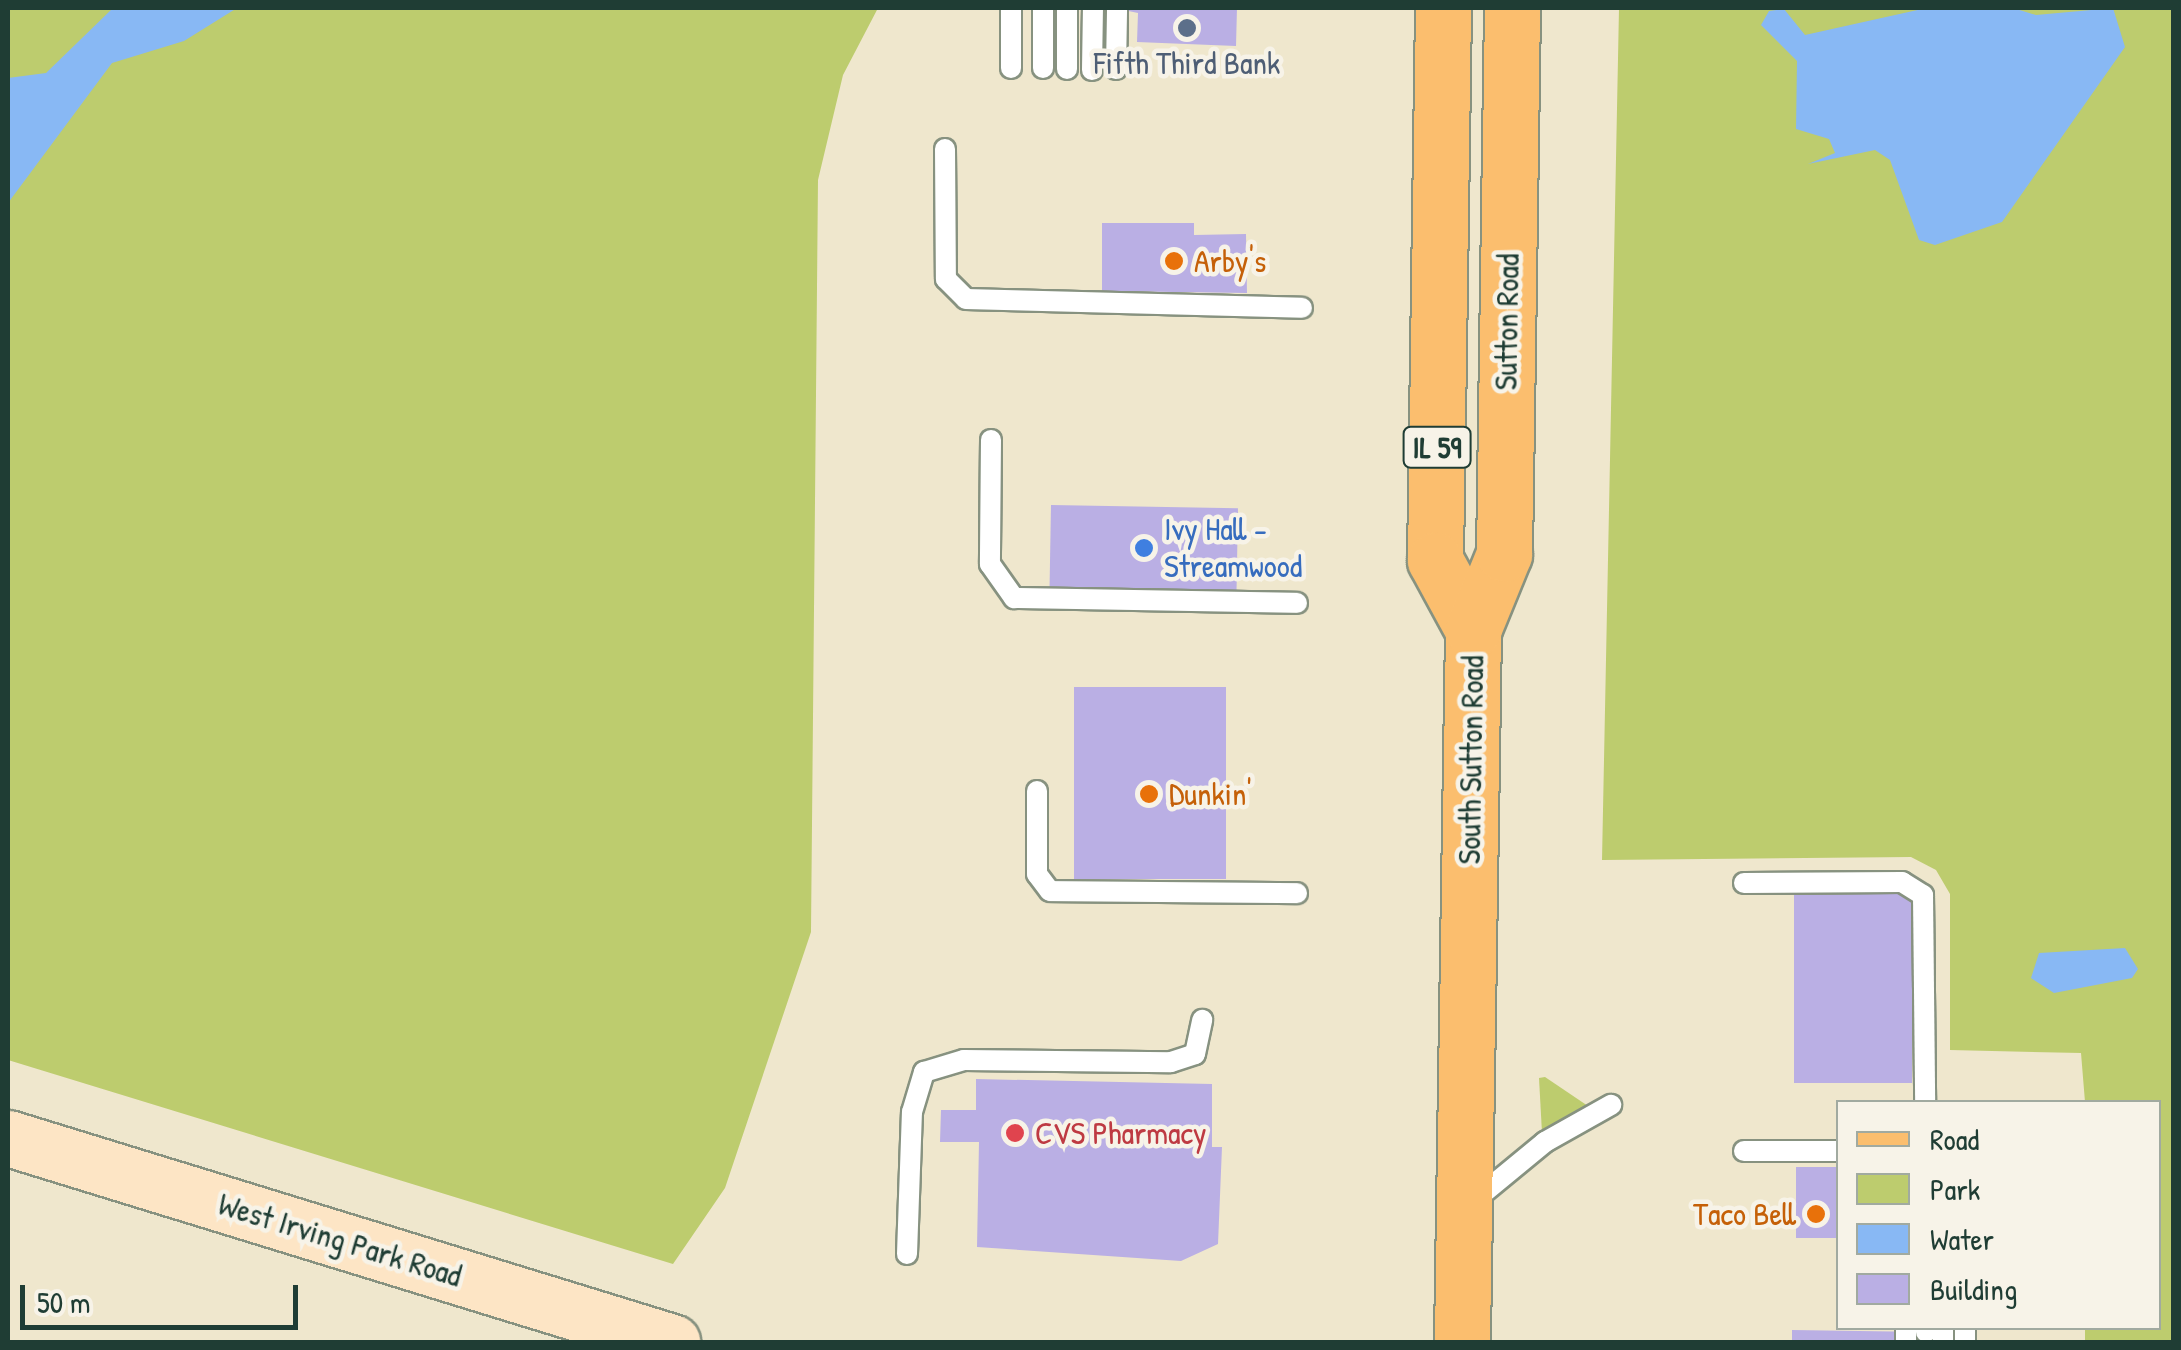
<!DOCTYPE html>
<html>
<head>
<meta charset="utf-8">
<style>
	body { margin:0 }
	#map { position:relative; width:2181px; height:1350px; overflow:hidden; background:#efe7cd; font-family:"Patrick Hand",sans-serif }
	div>[style] { position:absolute }
	[style*='--x'] { left:calc(var(--x)*1px); top:calc(var(--y)*1px); width:calc(var(--w)*1px); rotate:calc(var(--a)*1deg) }
	.green>* { inset:0; background:#bdcc6e }
	.water>* { inset:0; background:#88b8f4 }
	.building>* { inset:0; background:#baafe4; transform-origin:0 0 }
	.roads { filter:drop-shadow(2px 0 #879280) drop-shadow(-2px 0 #879280) drop-shadow(0 2px #879280) drop-shadow(0 -2px #879280) }
	.service>* { height:20px; margin:-10px; padding:0 10px; transform-origin:10px; border-radius:10px; background:#fff }
	.secondary>* { height:55px; margin:-27.5px; padding:0 27.5px; transform-origin:27.5px; border-radius:27.5px; background:#fde5c5 }
	.primary>* { height:55px; margin:-27.5px; padding:0 27.5px; transform-origin:27.5px; border-radius:27.5px; background:#fbbe6e }
	.dots>* { width:28px; height:28px; translate:-50% -50%; box-sizing:border-box; border:5px solid #f7f3e8; border-radius:50% }
	span { translate:-50% -50%; white-space:nowrap; text-align:center; line-height:1.15; -webkit-text-stroke:9px #f7f3e8; paint-order:stroke }
	.shield-label span { padding:2px 8px; background:#f7f3e8; border:2px solid; border-radius:8px; -webkit-text-stroke-width:0 }
	.shield-label { font-size:30px; color:#1f3d34; font-weight:700 }
	.service-label { font-size:32px; color:#4e5e75 }
	.food-label { font-size:32px; color:#c56008 }
	.left { translate:0 -50%; text-align:left }
	.right { translate:-100% -50%; text-align:right }
	.street-label { font-size:32px; color:#1f3d34 }
	.shop-label { font-size:32px; color:#366cbe }
	.health-label { font-size:32px; color:#be3a42 }
	.frame { position:absolute; inset:0; border:10px solid #1f3d34; pointer-events:none }
	.legend { position:absolute; left:1836px; top:1100px; width:325px; height:230px; box-sizing:border-box; background:#f7f3e8; border:2px solid #a1aaa0; margin:0; padding:12px 18px; list-style:none; font-size:30px; color:#1f3d34 }
	.legend li { display:flex; align-items:center; gap:20px; height:50px }
	.legend b { width:50px; border:2px solid #a1aaa0 }
	.scale { position:absolute; left:20px; top:1285px; width:278px; height:45px; box-sizing:border-box; border:5px solid #1f3d34; border-top:0; padding-left:12px; font-size:30px; line-height:35px; white-space:nowrap; color:#1f3d34; -webkit-text-stroke:8px #f7f3e8; paint-order:stroke }
</style>
</head>
<body>
<div id="map">
	<div class="green">
		<div style="clip-path:polygon(8px 8px,878px 8px,843px 75px,818px 180px,811px 932px,725px 1188px,673px 1264px,8px 1060px)"></div>
		<div style="clip-path:polygon(1619px 8px,2173px 8px,2173px 1342px,2085px 1342px,2085px 1328px,2158px 1328px,2158px 1102px,2085px 1102px,2081px 1053px,1950px 1050px,1950px 894px,1936px 870px,1911px 857px,1602px 860px)"></div>
		<div style="clip-path:polygon(1545px 1077px,1588px 1106px,1542px 1133px,1539px 1078px)"></div>
	</div>
	<div class="water">
		<div style="clip-path:polygon(113px 8px,237px 8px,184px 41px,112px 63px,8px 203px,8px 78px,46px 73px)"></div>
		<div style="clip-path:polygon(2013px 8px,2036px 15px,2113px 8px,2125px 47px,2002px 222px,1935px 245px,1919px 240px,1890px 160px,1875px 150px,1808px 164px,1835px 153px,1829px 139px,1796px 129px,1797px 61px,1761px 25px,1769px 11px,1784px 9px,1805px 35px,1922px 9px)"></div>
		<div style="clip-path:polygon(2125px 948px,2138px 969px,2132px 978px,2054px 993px,2031px 978px,2039px 953px)"></div>
	</div>
	<div class="building">
		<div style="clip-path:polygon(1114px 8px,1237px 8px,1236px 46px,1137px 42px,1138px 13px)"></div>
		<div style="clip-path:polygon(1102px 223px,1194px 223px,1194px 235px,1246px 234px,1247px 293px,1102px 291px)"></div>
		<div style="left:1051px;top:505px;width:187px;height:82px;rotate:1deg"></div>
		<div style="left:1074px;top:687px;width:152px;height:192px"></div>
		<div style="left:1794px;top:893px;width:118px;height:190px"></div>
		<div style="clip-path:polygon(976px 1079px,1212px 1084px,1212px 1147px,1222px 1147px,1218px 1244px,1181px 1261px,977px 1247px,979px 1142px,940px 1142px,941px 1110px,976px 1110px)"></div>
		<div style="left:1796px;top:1167px;width:42px;height:71px"></div>
		<div style="clip-path:polygon(1792px 1330px,1926px 1332px,1961px 1332px,1961px 1342px,1792px 1342px)"></div>
	</div>
	<div class="roads">
		<div class="service">
			<div style="--x:1011;--y:8;--w:60;--a:90"></div>
			<div style="--x:1043;--y:68;--w:60;--a:-90"></div>
			<div style="--x:1067;--y:69;--w:61;--a:-90"></div>
			<div style="--x:1116;--y:69;--w:59;--a:-89"></div>
			<div style="--x:1092;--y:70;--w:62;--a:-89.1"></div>
			<div style="--x:945;--y:149;--w:130;--a:89.6"></div>
			<div style="--x:946;--y:279;--w:28;--a:45"></div>
			<div style="--x:966;--y:299;--w:336;--a:1.5"></div>
			<div style="--x:991;--y:440;--w:124;--a:90.5"></div>
			<div style="--x:990;--y:564;--w:42;--a:54.8"></div>
			<div style="--x:1014;--y:598;--w:283;--a:1"></div>
			<div style="--x:1037;--y:791;--w:83;--a:90"></div>
			<div style="--x:1037;--y:874;--w:21;--a:53"></div>
			<div style="--x:1050;--y:891;--w:247;--a:0.5"></div>
			<div style="--x:1744;--y:883;--w:158;--a:-0.4"></div>
			<div style="--x:1902;--y:882;--w:25;--a:32"></div>
			<div style="--x:1923;--y:895;--w:207;--a:89.4"></div>
			<div style="--x:1744;--y:1151;--w:94;--a:0"></div>
			<div style="--x:1471;--y:1203;--w:96;--a:-39.5"></div>
			<div style="--x:1545;--y:1142;--w:76;--a:-29.3"></div>
			<div style="--x:907;--y:1254;--w:142;--a:-88"></div>
			<div style="--x:912;--y:1112;--w:42;--a:-73.3"></div>
			<div style="--x:924;--y:1072;--w:42;--a:-16.7"></div>
			<div style="--x:964;--y:1060;--w:207;--a:0.6"></div>
			<div style="--x:1171;--y:1062;--w:25;--a:-18"></div>
			<div style="--x:1195;--y:1054;--w:35;--a:-78"></div>
			<div style="--x:1906;--y:1328;--w:14;--a:90"></div>
			<div style="--x:1926;--y:1328;--w:4;--a:90"></div>
			<div style="--x:1943;--y:1342;--w:14;--a:-90"></div>
			<div style="--x:1965;--y:1342;--w:14;--a:-90"></div>
		</div>
		<div class="secondary">
			<div style="--x:8;--y:1138;--w:695;--a:17.08"></div>
		</div>
		<div class="primary">
			<div style="--x:1443;--y:8;--w:552;--a:90.83"></div>
			<div style="--x:1435;--y:560;--w:80;--a:61.5"></div>
			<div style="--x:1473;--y:630;--w:712;--a:90.89"></div>
			<div style="--x:1473;--y:630;--w:82;--a:-67.8"></div>
			<div style="--x:1504;--y:554;--w:546;--a:-89.16"></div>
		</div>
	</div>
	<div class="dots">
		<div style="left:1187px;top:28px;background:#5c6f8a"></div>
		<div style="left:1174px;top:261px;background:#e8710a"></div>
		<div style="left:1144px;top:548px;background:#3f7fe0"></div>
		<div style="left:1149px;top:794px;background:#e8710a"></div>
		<div style="left:1015px;top:1133px;background:#e0444e"></div>
		<div style="left:1816px;top:1214px;background:#e8710a"></div>
	</div>
	<div class="shield-label">
		<span style="left:1437px;top:447px">IL 59</span>
	</div>
	<div class="service-label">
		<span style="left:1187px;top:63px">Fifth Third Bank</span>
	</div>
	<div class="food-label">
		<span class="left" style="left:1194px;top:261px">Arby's</span>
		<span class="left" style="left:1169px;top:794px">Dunkin'</span>
		<span class="right" style="left:1796px;top:1214px">Taco Bell</span>
	</div>
	<div class="street-label">
		<span style="left:1507px;top:322px;rotate:-89deg">Sutton Road</span>
		<span style="left:1471px;top:760px;rotate:-89deg">South Sutton Road</span>
		<span style="left:340px;top:1240px;rotate:17deg">West Irving Park Road</span>
	</div>
	<div class="shop-label">
		<span class="left" style="left:1164px;top:548px">Ivy Hall -<br>Streamwood</span>
	</div>
	<div class="health-label">
		<span class="left" style="left:1035px;top:1133px">CVS Pharmacy</span>
	</div>
	<div class="frame"></div>
	<ul class="legend">
	<li><b style="height:12px;background:#fbbe6e"></b>Road</li>
	<li><b style="height:28px;background:#bdcc6e"></b>Park</li>
	<li><b style="height:28px;background:#88b8f4"></b>Water</li>
	<li><b style="height:28px;background:#baafe4"></b>Building</li>
	</ul>
	<div class="scale">50 m</div>
</div>
</body>
</html>
